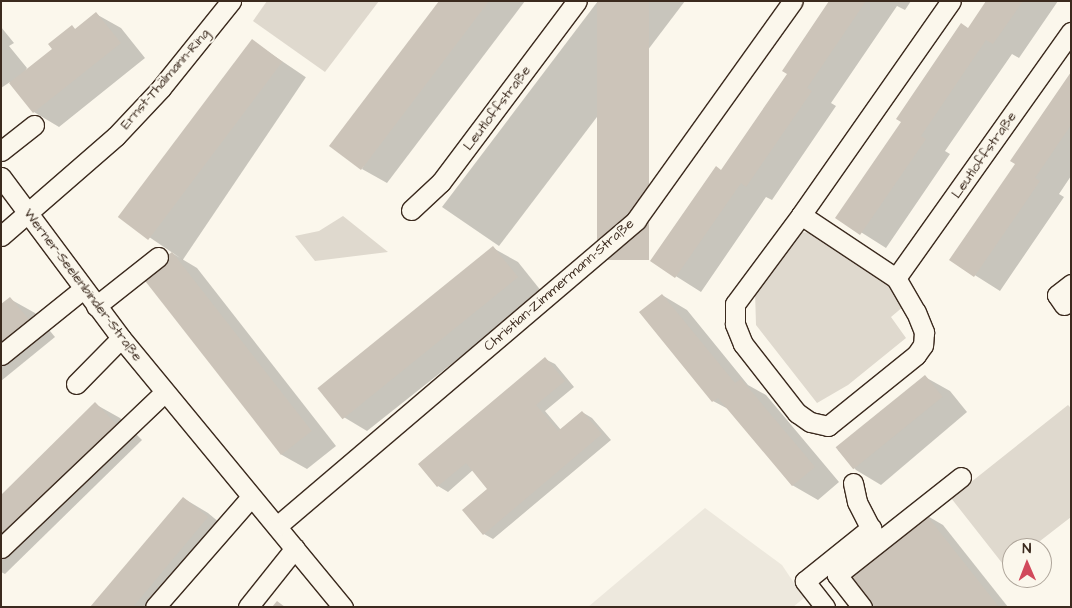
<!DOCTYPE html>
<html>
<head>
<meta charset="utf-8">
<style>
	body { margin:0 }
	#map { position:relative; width:1072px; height:608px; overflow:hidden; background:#fbf7ec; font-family:"Architects Daughter",sans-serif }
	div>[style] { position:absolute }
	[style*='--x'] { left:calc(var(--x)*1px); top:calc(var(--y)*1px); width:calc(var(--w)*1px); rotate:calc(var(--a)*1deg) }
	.built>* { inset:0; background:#ede8dd }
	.green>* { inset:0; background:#dfd9ce }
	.shadow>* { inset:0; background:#0003; transform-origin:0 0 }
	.building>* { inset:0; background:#ccc4b9; transform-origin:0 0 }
	.roads { filter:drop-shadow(1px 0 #3b2a1e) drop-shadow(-1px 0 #3b2a1e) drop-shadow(0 1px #3b2a1e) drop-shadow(0 -1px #3b2a1e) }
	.minor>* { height:19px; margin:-9.5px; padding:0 9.5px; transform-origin:9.5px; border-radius:9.5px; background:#fbf7ec }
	span { translate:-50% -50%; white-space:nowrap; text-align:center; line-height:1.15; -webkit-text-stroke:4px #fbf7ec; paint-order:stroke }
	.street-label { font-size:14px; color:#3b2a1e }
	.frame { position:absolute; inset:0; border:2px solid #3b2a1e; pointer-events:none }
	.north { position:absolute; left:1002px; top:538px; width:50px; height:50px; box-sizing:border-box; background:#fbf7ec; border:1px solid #aea59a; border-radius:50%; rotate:359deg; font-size:14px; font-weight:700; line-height:20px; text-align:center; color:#3b2a1e }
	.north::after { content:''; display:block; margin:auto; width:18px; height:22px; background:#d1495b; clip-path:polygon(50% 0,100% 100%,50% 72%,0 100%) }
</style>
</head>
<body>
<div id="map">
	<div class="built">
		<div style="clip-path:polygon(705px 508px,782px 565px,804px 598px,793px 607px,588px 607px)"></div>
	</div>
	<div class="green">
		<div style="clip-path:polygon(267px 1px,379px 1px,325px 72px,253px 21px)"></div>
		<div style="clip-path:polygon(343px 216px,388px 252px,315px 261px,295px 236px,319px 231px)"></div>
		<div style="clip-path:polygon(799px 232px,814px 233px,891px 282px,904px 306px,891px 317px,906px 338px,848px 385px,817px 403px,756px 325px,755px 291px)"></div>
		<div style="clip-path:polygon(1068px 405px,1071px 408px,1071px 517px,1031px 548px,1012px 548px,1012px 563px,1006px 568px,951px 498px)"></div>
	</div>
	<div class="shadow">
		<div style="clip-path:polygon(440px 1px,525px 1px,387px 183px,362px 169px)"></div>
		<div style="clip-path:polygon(598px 1px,685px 1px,499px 246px,442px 207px)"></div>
		<div style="clip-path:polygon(831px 1px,911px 1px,905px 10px,897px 6px,831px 103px,836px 106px,772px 200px,766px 197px,701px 292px,652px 261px,722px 171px,788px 74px)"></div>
		<div style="clip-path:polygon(988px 1px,1058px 1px,1019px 58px,1012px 54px,945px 151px,950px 154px,886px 248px,837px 217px)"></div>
		<div style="clip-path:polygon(96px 14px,121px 28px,145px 58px,59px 127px,34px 112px,10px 82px,1px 88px,1px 27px,14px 43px,9px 46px,27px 68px,24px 73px,54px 49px,72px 27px,76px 30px)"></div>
		<div style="left:252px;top:41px;width:65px;height:220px;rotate:34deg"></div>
		<div style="clip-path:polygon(1071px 74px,1071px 176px,1059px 194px,1064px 197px,1000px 291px,951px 260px,1017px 164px)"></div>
		<div style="clip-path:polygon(493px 248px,518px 262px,542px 292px,367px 431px,342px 416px)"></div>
		<div style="clip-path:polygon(172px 253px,197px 268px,336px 446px,307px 469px,282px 455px)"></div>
		<div style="clip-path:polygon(662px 295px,687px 310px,748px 385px,766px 395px,839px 482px,818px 500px,792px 485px,730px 410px,713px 401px)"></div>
		<div style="clip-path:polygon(10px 299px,35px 313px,55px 337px,1px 381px,1px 306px)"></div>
		<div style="clip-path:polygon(545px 359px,555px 364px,574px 387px,545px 411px,561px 430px,582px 412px,592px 418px,611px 440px,493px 539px,484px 534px,489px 489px,473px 470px,448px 492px,438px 486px,420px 465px)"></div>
		<div style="clip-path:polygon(925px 377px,950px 391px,967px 412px,881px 485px,856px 470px,838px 450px)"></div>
		<div style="clip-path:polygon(95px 404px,120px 418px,142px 440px,5px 574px,1px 572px,1px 496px)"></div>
		<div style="clip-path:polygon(183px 498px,208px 513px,232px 533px,170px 607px,92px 607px)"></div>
		<div style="clip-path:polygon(924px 514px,943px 525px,1008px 607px,868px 607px)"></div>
	</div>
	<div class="building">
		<div style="clip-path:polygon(439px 1px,489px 1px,361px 170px,329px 146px)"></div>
		<div style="left:597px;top:1px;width:52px;height:259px"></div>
		<div style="clip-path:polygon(829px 1px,866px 1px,807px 88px,812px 91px,746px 187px,741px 183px,675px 278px,650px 261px,716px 166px,721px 170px,787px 74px,782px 71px)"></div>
		<div style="clip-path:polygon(986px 1px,1023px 1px,993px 44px,986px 40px,921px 136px,926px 139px,860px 235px,835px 218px,901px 122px,896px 119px,961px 23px,968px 28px)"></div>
		<div style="clip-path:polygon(96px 12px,121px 43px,33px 113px,9px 83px,52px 49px,48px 44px,72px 25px,75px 29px)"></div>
		<div style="left:252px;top:39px;width:38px;height:223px;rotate:37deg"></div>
		<div style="clip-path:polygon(1071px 72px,1071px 125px,1035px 178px,1040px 181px,974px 277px,949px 260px,1015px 164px,1010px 161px)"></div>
		<div style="left:493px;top:246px;width:40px;height:226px;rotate:51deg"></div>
		<div style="left:172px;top:252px;width:227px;height:39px;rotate:52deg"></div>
		<div style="clip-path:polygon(662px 294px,735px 383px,741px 379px,815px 467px,792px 486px,718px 398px,712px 402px,639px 312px)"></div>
		<div style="clip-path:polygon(10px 297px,31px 322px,1px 346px,1px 304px)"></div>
		<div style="clip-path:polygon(545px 357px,565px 381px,536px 405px,558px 431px,582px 411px,602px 434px,483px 535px,462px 510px,487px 489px,466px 463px,437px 487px,418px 464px)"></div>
		<div style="left:925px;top:375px;width:28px;height:115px;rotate:51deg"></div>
		<div style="clip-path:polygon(95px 402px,117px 425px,1px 539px,1px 495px)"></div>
		<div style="clip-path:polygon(183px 497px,208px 517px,133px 607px,90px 607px)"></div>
		<div style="clip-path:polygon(924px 512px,999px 607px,866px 607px,843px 577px)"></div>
		<div style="clip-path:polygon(277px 601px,285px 607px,272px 607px)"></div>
	</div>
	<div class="roads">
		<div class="minor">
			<div style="--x:1;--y:151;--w:42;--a:-38.2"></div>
			<div style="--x:1;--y:177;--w:201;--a:53.3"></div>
			<div style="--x:121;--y:338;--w:349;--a:50.5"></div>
			<div style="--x:411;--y:210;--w:41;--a:-43"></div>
			<div style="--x:441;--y:182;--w:226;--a:-53.1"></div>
			<div style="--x:801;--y:215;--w:114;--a:33.6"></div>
			<div style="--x:896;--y:278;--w:39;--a:60"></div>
			<div style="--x:916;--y:312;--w:22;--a:68"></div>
			<div style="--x:924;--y:332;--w:13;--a:94"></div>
			<div style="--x:923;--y:345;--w:12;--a:125"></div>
			<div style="--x:916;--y:355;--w:113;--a:141.1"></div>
			<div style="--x:828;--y:426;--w:18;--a:-167"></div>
			<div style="--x:810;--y:422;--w:16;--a:-145"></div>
			<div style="--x:797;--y:413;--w:88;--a:-128"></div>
			<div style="--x:743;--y:344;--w:22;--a:-112"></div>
			<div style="--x:735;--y:324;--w:20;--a:-90"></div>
			<div style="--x:735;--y:304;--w:111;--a:-53.4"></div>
			<div style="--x:801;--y:215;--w:261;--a:-55"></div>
			<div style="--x:1;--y:236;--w:152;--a:-41"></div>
			<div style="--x:116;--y:136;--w:66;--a:-46.8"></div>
			<div style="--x:161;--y:88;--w:112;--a:-51.2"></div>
			<div style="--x:896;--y:278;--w:302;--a:-54.6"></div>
			<div style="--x:1064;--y:305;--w:12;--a:-125"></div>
			<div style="--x:1057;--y:295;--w:18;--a:-38"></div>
			<div style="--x:96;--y:306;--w:79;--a:-38.3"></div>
			<div style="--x:1;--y:355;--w:105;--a:-38.8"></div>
			<div style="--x:76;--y:384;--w:64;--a:-45.6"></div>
			<div style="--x:853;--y:483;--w:19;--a:78"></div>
			<div style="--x:857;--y:502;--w:42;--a:62.8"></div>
			<div style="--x:277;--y:526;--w:472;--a:-40.4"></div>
			<div style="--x:636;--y:220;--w:269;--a:-54.4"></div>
			<div style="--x:1;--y:548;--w:226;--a:-43.6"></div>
			<div style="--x:155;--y:607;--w:146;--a:-48.9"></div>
			<div style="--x:248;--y:607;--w:75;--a:-51.5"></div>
			<div style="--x:825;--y:607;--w:33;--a:-128"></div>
			<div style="--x:805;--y:581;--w:85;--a:-38.8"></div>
			<div style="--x:862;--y:607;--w:41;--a:-128"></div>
			<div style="--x:837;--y:575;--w:158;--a:-38.3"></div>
		</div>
	</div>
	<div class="street-label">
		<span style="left:165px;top:79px;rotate:-49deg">Ernst-Thälmann-Ring</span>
		<span style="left:497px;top:108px;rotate:-53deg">Leutloffstraße</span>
		<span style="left:984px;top:155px;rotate:-55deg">Leutloffstraße</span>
		<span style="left:83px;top:285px;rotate:53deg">Werner-Seelenbinder-Straße</span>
		<span style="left:559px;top:285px;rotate:-41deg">Christian-Zimmermann-Straße</span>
	</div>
	<div class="frame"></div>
	<div class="north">N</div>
</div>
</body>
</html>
